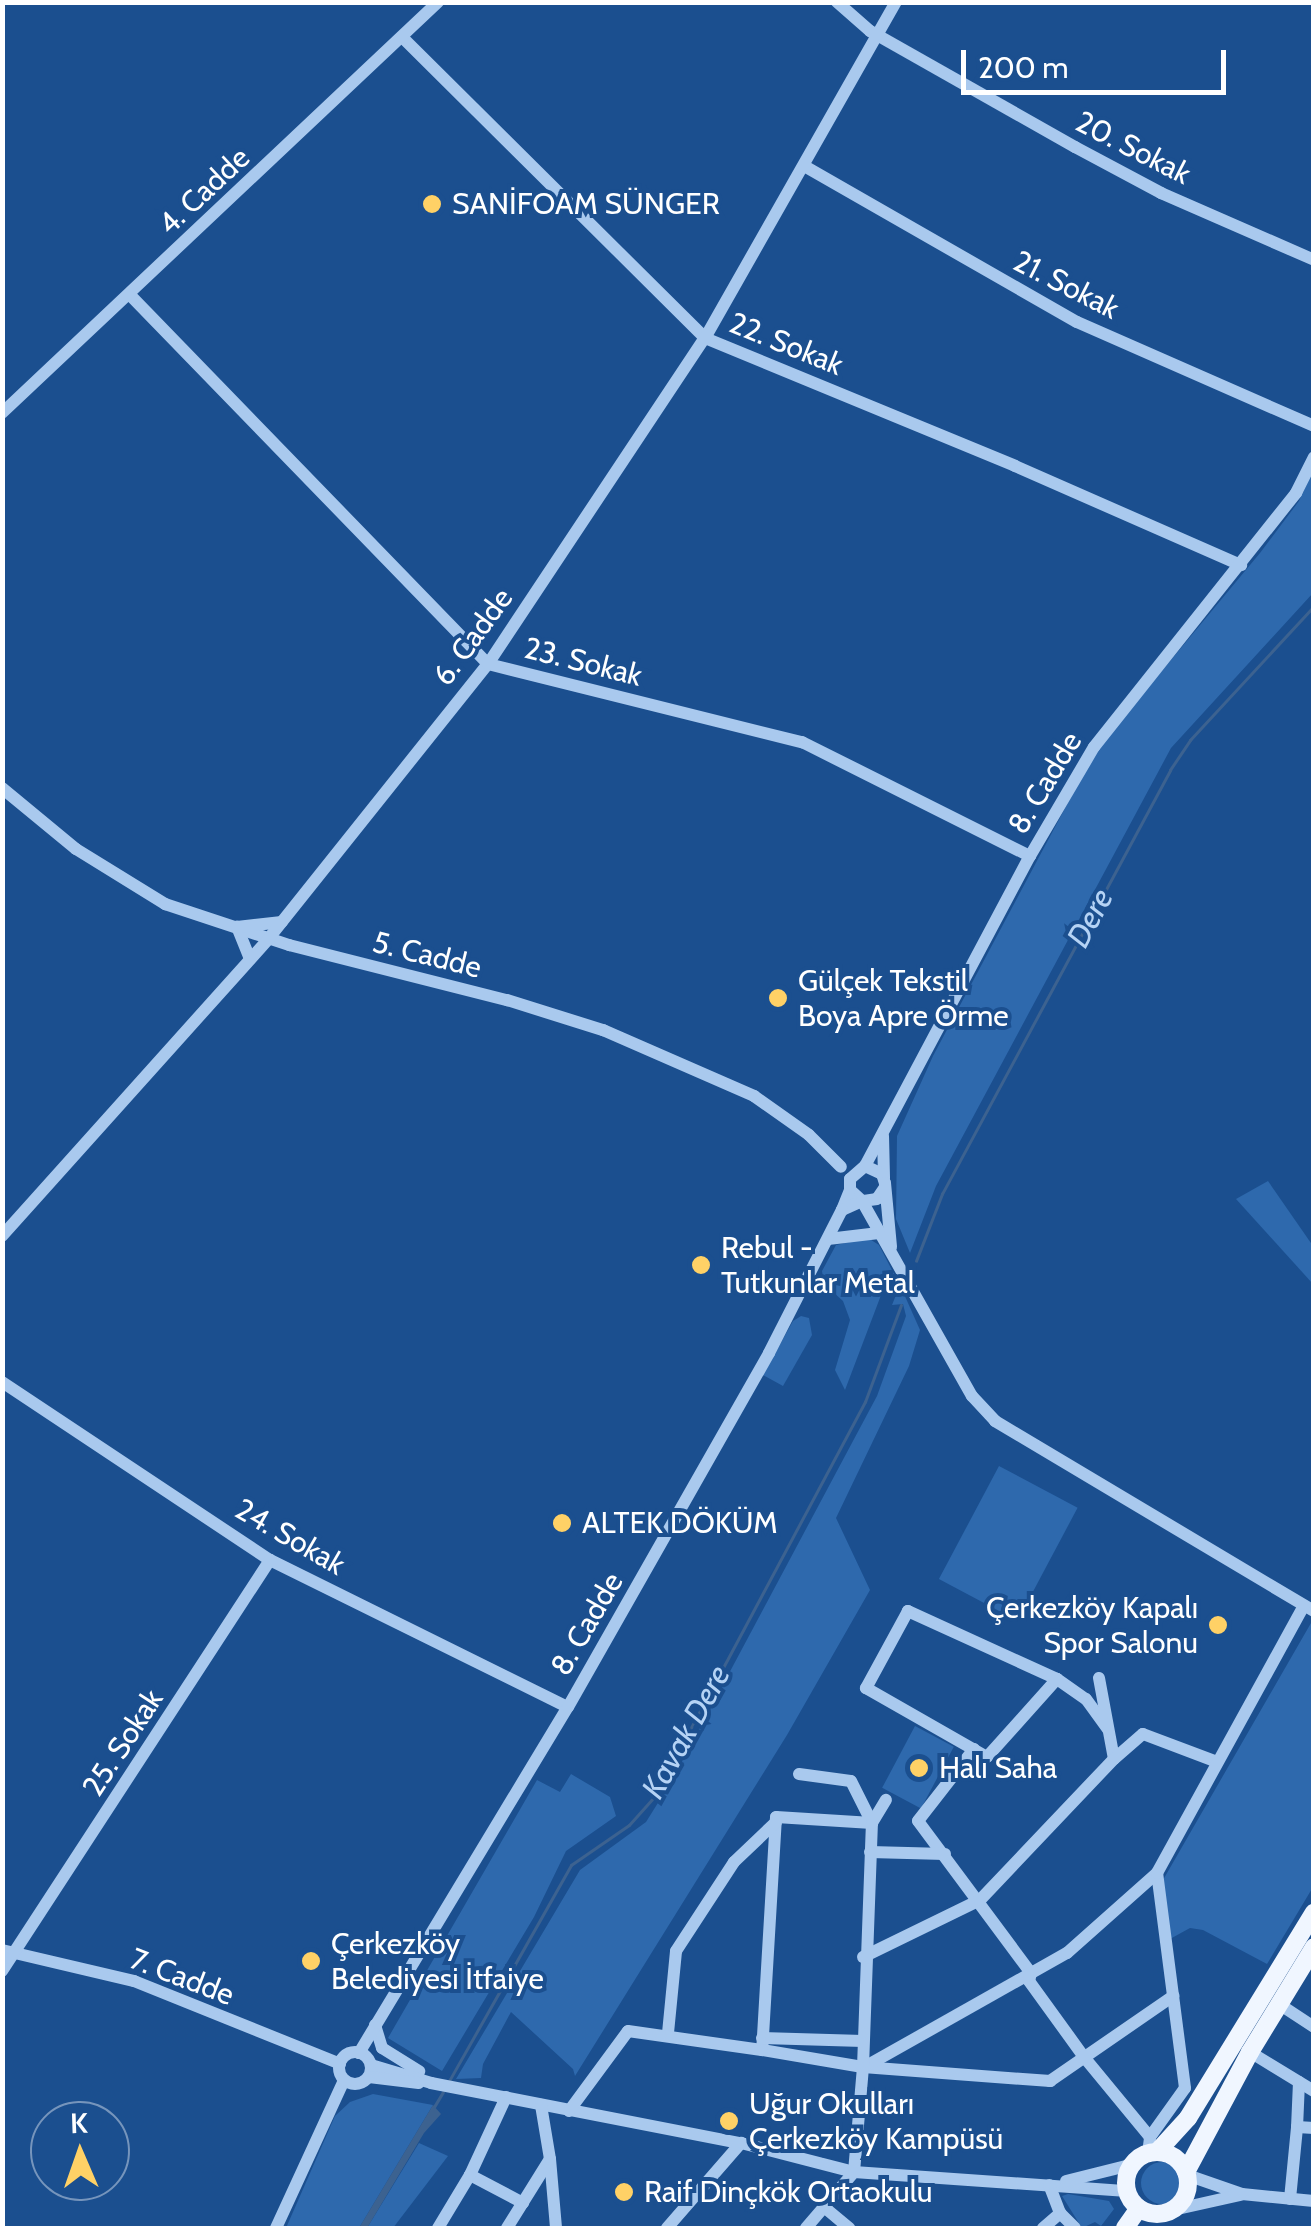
<!DOCTYPE html>
<html>
<head>
<meta charset="utf-8">
<style>
	body { margin:0 }
	#map { position:relative; width:1316px; height:2231px; overflow:hidden; background:#1b4f8f; font-family:Cabin,sans-serif }
	div>[style] { position:absolute }
	[style*='--x'] { left:calc(var(--x)*1px); top:calc(var(--y)*1px); width:calc(var(--w)*1px); rotate:calc(var(--a)*1deg) }
	.green>* { inset:0; background:#2e69ad; transform-origin:0 0 }
	.round { border-radius:50% }
	.water>* { inset:0; background:#3c6290 }
	.stream>* { height:2.5px; margin:-1.25px; padding:0 1.25px; transform-origin:1.25px; border-radius:1.25px; background:#3c6290 }
	.minor>* { height:12px; margin:-6px; padding:0 6px; transform-origin:6px; border-radius:6px; background:#a9c9ee }
	.minor>.ring { margin:-6px; padding:0; box-sizing:content-box; background:none; border:12px solid #a9c9ee; border-radius:50% }
	.major>* { height:18px; margin:-9px; padding:0 9px; transform-origin:9px; border-radius:9px; background:#f0f6ff }
	.major>.ring { margin:-9px; padding:0; box-sizing:content-box; background:none; border:18px solid #f0f6ff; border-radius:50% }
	.dots>* { width:28px; height:28px; translate:-50% -50%; box-sizing:border-box; border:5px solid #1b4f8f; border-radius:50% }
	span { translate:-50% -50%; white-space:nowrap; text-align:center; line-height:1.15; -webkit-text-stroke:8px #1b4f8f; paint-order:stroke }
	.street-label { font-size:30px; color:#fff }
	.poi-label { font-size:30px; color:#fff }
	.left { translate:0 -50%; text-align:left }
	.right { translate:-100% -50%; text-align:right }
	.water-label { font-size:32px; color:#b5d3f5; font-style:italic }
	.frame { position:absolute; inset:0; border:5px solid #fff; pointer-events:none }
	.north { position:absolute; left:30px; top:2101px; width:100px; height:100px; box-sizing:border-box; background:#1b4f8f; border:2px solid #7695bc; border-radius:50%; rotate:358deg; font-size:28px; font-weight:700; line-height:40px; text-align:center; color:#fff }
	.north::after { content:''; display:block; margin:auto; width:35px; height:45px; background:#ffd166; clip-path:polygon(50% 0,100% 100%,50% 72%,0 100%) }
	.scale { position:absolute; left:961px; top:50px; width:265px; height:45px; box-sizing:border-box; border:5px solid #fff; border-top:0; padding-left:12px; font-size:30px; line-height:35px; white-space:nowrap; color:#fff; -webkit-text-stroke:8px #1b4f8f; paint-order:stroke }
</style>
</head>
<body>
<div id="map">
	<div class="green">
		<div style="clip-path:polygon(1313px 471px,1313px 593px,1171px 748px,936px 1186px,910px 1253px,896px 1219px,897px 1136px,933px 1056px,1096px 750px,1260px 553px,1299px 501px)"></div>
		<div style="clip-path:polygon(1268px 1181px,1313px 1246px,1313px 1284px,1236px 1199px)"></div>
		<div style="clip-path:polygon(868px 1238px,879px 1245px,895px 1276px,886px 1282px,845px 1390px,835px 1370px,850px 1320px,843px 1301px,824px 1284px,822px 1271px,836px 1245px)"></div>
		<div style="clip-path:polygon(900px 1285px,920px 1330px,909px 1366px,836px 1518px,870px 1590px,787px 1735px,575px 2076px,573px 2069px,511px 2012px,483px 2064px,481px 2078px,456px 2079px,580px 1870px,646px 1822px,671px 1782px,877px 1396px,906px 1316px,903px 1304px,892px 1305px)"></div>
		<div style="clip-path:polygon(801px 1316px,809px 1318px,812px 1335px,783px 1386px,763px 1375px,793px 1321px)"></div>
		<div style="left:999px;top:1466px;width:89px;height:128px;rotate:28deg"></div>
		<div style="clip-path:polygon(1311px 1623px,1313px 1887px,1267px 1964px,1203px 1930px,1190px 1928px,1170px 1939px,1163px 1880px)"></div>
		<div style="left:915px;top:1726px;width:44px;height:70px;rotate:28deg"></div>
		<div style="clip-path:polygon(571px 1774px,610px 1797px,616px 1816px,566px 1851px,534px 1917px,442px 2071px,388px 2038px,537px 1780px,560px 1792px)"></div>
		<div style="clip-path:polygon(373px 2094px,433px 2105px,359px 2228px,286px 2228px,335px 2116px,350px 2102px)"></div>
		<div style="clip-path:polygon(419px 2143px,448px 2156px,393px 2228px,367px 2228px)"></div>
		<div class="round" style="left:1141px;top:2162px;width:42px;height:42px"></div>
		<div style="clip-path:polygon(1068px 2194px,1109px 2201px,1114px 2209px,1101px 2226px,1095px 2222px,1082px 2228px,1062px 2196px)"></div>
	</div>
	<div class="water">
		<div style="clip-path:polygon(433px 2105px,441px 2114px,424px 2133px,367px 2228px,359px 2228px)"></div>
	</div>
	<div class="stream">
		<div style="--x:916;--y:1261;--w:72;--a:-68.8"></div>
		<div style="--x:942;--y:1194;--w:481;--a:-61.7"></div>
		<div style="--x:1170;--y:770;--w:36;--a:-56"></div>
		<div style="--x:1190;--y:740;--w:183;--a:-47.2"></div>
		<div style="--x:449;--y:2081;--w:248;--a:-60.5"></div>
		<div style="--x:571;--y:1865;--w:70;--a:-34.6"></div>
		<div style="--x:629;--y:1825;--w:38;--a:-48"></div>
		<div style="--x:654;--y:1797;--w:448;--a:-61.9"></div>
		<div style="--x:865;--y:1402;--w:103;--a:-69.6"></div>
		<div style="--x:434;--y:2107;--w:17;--a:-59"></div>
	</div>
	<div class="minor">
		<div style="--x:837;--y:2;--w:44;--a:41.3"></div>
		<div style="--x:870;--y:31;--w:236;--a:29.5"></div>
		<div style="--x:1075;--y:147;--w:98;--a:28.1"></div>
		<div style="--x:1161;--y:193;--w:167;--a:23.6"></div>
		<div style="--x:402;--y:37;--w:427;--a:44.8"></div>
		<div style="--x:705;--y:338;--w:335;--a:22.4"></div>
		<div style="--x:1015;--y:466;--w:247;--a:23.7"></div>
		<div style="--x:806;--y:167;--w:312;--a:29.8"></div>
		<div style="--x:1077;--y:322;--w:259;--a:23.7"></div>
		<div style="--x:130;--y:295;--w:514;--a:45.87"></div>
		<div style="--x:488;--y:664;--w:324;--a:14"></div>
		<div style="--x:802;--y:742;--w:255;--a:26.6"></div>
		<div style="--x:2;--y:413;--w:599;--a:-43.31"></div>
		<div style="--x:2;--y:788;--w:96;--a:39.5"></div>
		<div style="--x:76;--y:849;--w:105;--a:31.7"></div>
		<div style="--x:165;--y:904;--w:131;--a:18.3"></div>
		<div style="--x:289;--y:945;--w:225;--a:14.2"></div>
		<div style="--x:507;--y:1000;--w:101;--a:17.4"></div>
		<div style="--x:603;--y:1030;--w:165;--a:23.6"></div>
		<div style="--x:754;--y:1096;--w:67;--a:35.3"></div>
		<div style="--x:809;--y:1135;--w:45;--a:45"></div>
		<div style="--x:250;--y:959;--w:35;--a:-112"></div>
		<div style="--x:237;--y:927;--w:45;--a:-6.3"></div>
		<div style="--x:883;--y:1136;--w:42;--a:88.6"></div>
		<div style="--x:865;--y:1166;--w:351;--a:-62"></div>
		<div style="--x:1030;--y:856;--w:126;--a:-59.6"></div>
		<div style="--x:1094;--y:747;--w:325;--a:-51.5"></div>
		<div style="--x:1296;--y:493;--w:40;--a:-63.4"></div>
		<div style="--x:885;--y:1187;--w:14;--a:124"></div>
		<div style="--x:877;--y:1199;--w:15;--a:172"></div>
		<div style="--x:862;--y:1201;--w:16;--a:-137"></div>
		<div style="--x:850;--y:1190;--w:11;--a:-90"></div>
		<div style="--x:850;--y:1179;--w:20;--a:-41"></div>
		<div style="--x:865;--y:1166;--w:19;--a:25"></div>
		<div style="--x:882;--y:1174;--w:9;--a:72"></div>
		<div style="--x:885;--y:1183;--w:64;--a:84.6"></div>
		<div style="--x:850;--y:1190;--w:22;--a:112"></div>
		<div style="--x:842;--y:1210;--w:22;--a:-24"></div>
		<div style="--x:862;--y:1201;--w:224;--a:60.6"></div>
		<div style="--x:972;--y:1396;--w:34;--a:47"></div>
		<div style="--x:995;--y:1421;--w:371;--a:30.8"></div>
		<div style="--x:2;--y:1236;--w:400;--a:-48.1"></div>
		<div style="--x:269;--y:938;--w:351;--a:-51.4"></div>
		<div style="--x:488;--y:664;--w:392;--a:-56.4"></div>
		<div style="--x:705;--y:338;--w:386;--a:-60.4"></div>
		<div style="--x:828;--y:1239;--w:51;--a:-6.7"></div>
		<div style="--x:2;--y:1382;--w:322;--a:33.6"></div>
		<div style="--x:270;--y:1560;--w:332;--a:26.3"></div>
		<div style="--x:1099;--y:1678;--w:82;--a:79.5"></div>
		<div style="--x:1057;--y:1679;--w:164;--a:-155.5"></div>
		<div style="--x:908;--y:1611;--w:88;--a:118.6"></div>
		<div style="--x:866;--y:1688;--w:139;--a:29.7"></div>
		<div style="--x:987;--y:1757;--w:105;--a:-48.1"></div>
		<div style="--x:1057;--y:1679;--w:35;--a:35"></div>
		<div style="--x:1086;--y:1699;--w:37;--a:54"></div>
		<div style="--x:974;--y:1749;--w:91;--a:127.9"></div>
		<div style="--x:918;--y:1821;--w:189;--a:53.4"></div>
		<div style="--x:1031;--y:1973;--w:8;--a:104"></div>
		<div style="--x:1029;--y:1981;--w:94;--a:54.1"></div>
		<div style="--x:1084;--y:2057;--w:104;--a:50.5"></div>
		<div style="--x:799;--y:1774;--w:52;--a:7.7"></div>
		<div style="--x:851;--y:1781;--w:47;--a:63.4"></div>
		<div style="--x:872;--y:1823;--w:96;--a:-176.4"></div>
		<div style="--x:776;--y:1817;--w:233;--a:93.4"></div>
		<div style="--x:762;--y:2050;--w:102;--a:9.6"></div>
		<div style="--x:863;--y:2067;--w:188;--a:4.3"></div>
		<div style="--x:1050;--y:2081;--w:150;--a:-34.6"></div>
		<div style="--x:870;--y:1852;--w:75;--a:1.5"></div>
		<div style="--x:2;--y:1950;--w:136;--a:13.2"></div>
		<div style="--x:134;--y:1981;--w:222;--a:21.9"></div>
		<div style="--x:863;--y:1957;--w:130;--a:-26"></div>
		<div style="--x:980;--y:1900;--w:195;--a:-46.5"></div>
		<div style="--x:1114;--y:1759;--w:38;--a:-41"></div>
		<div style="--x:1143;--y:1734;--w:79;--a:20.7"></div>
		<div style="--x:2;--y:1971;--w:491;--a:-56.9"></div>
		<div style="--x:1279;--y:2004;--w:42;--a:33.3"></div>
		<div style="--x:375;--y:2025;--w:24;--a:73"></div>
		<div style="--x:382;--y:2048;--w:44;--a:31.9"></div>
		<div style="--x:668;--y:2033;--w:82;--a:-84.4"></div>
		<div style="--x:676;--y:1951;--w:106;--a:-56.9"></div>
		<div style="--x:734;--y:1862;--w:58;--a:-43.6"></div>
		<div style="--x:762;--y:2038;--w:101;--a:1.7"></div>
		<div class="ring" style="left:339px;top:2052px;width:20px;height:20px"></div>
		<div style="--x:1250;--y:2052;--w:75;--a:31.4"></div>
		<div style="--x:359;--y:2053;--w:404;--a:-58.9"></div>
		<div style="--x:568;--y:1707;--w:407;--a:-60.4"></div>
		<div style="--x:769;--y:1353;--w:161;--a:-63"></div>
		<div style="--x:371;--y:2065;--w:63;--a:16.7"></div>
		<div style="--x:431;--y:2083;--w:316;--a:11"></div>
		<div style="--x:741;--y:2143;--w:117;--a:14.4"></div>
		<div style="--x:854;--y:2172;--w:274;--a:4"></div>
		<div style="--x:868;--y:2065;--w:228;--a:-29.4"></div>
		<div style="--x:1067;--y:1953;--w:120;--a:-41.6"></div>
		<div style="--x:369;--y:2077;--w:50;--a:6.8"></div>
		<div style="--x:1299;--y:2082;--w:45;--a:92.5"></div>
		<div style="--x:1297;--y:2127;--w:17;--a:3"></div>
		<div style="--x:569;--y:2111;--w:99;--a:-53.6"></div>
		<div style="--x:628;--y:2031;--w:135;--a:8.1"></div>
		<div style="--x:1148;--y:2154;--w:17;--a:-83"></div>
		<div style="--x:1150;--y:2137;--w:60;--a:-54.5"></div>
		<div style="--x:1185;--y:2088;--w:217;--a:-97.4"></div>
		<div style="--x:1157;--y:1873;--w:305;--a:-61.2"></div>
		<div style="--x:550;--y:2159;--w:69;--a:85"></div>
		<div style="--x:470;--y:2175;--w:60;--a:27.8"></div>
		<div style="--x:1187;--y:2175;--w:58;--a:19.1"></div>
		<div style="--x:1242;--y:2194;--w:72;--a:5.6"></div>
		<div style="--x:1066;--y:2181;--w:70;--a:-14"></div>
		<div style="--x:1290;--y:2199;--w:72;--a:-84.4"></div>
		<div style="--x:824;--y:2207;--w:33;--a:40"></div>
		<div style="--x:1173;--y:2210;--w:69;--a:-12.6"></div>
		<div style="--x:1060;--y:2213;--w:21;--a:45"></div>
		<div style="--x:276;--y:2228;--w:163;--a:-65.3"></div>
		<div style="--x:438;--y:2228;--w:62;--a:-58.9"></div>
		<div style="--x:470;--y:2175;--w:86;--a:-65.2"></div>
		<div style="--x:507;--y:2228;--w:81;--a:-58.1"></div>
		<div style="--x:550;--y:2159;--w:55;--a:-99.5"></div>
		<div style="--x:667;--y:2228;--w:113;--a:-49"></div>
		<div style="--x:806;--y:2228;--w:74;--a:-49.4"></div>
		<div style="--x:854;--y:2172;--w:105;--a:-85.1"></div>
		<div style="--x:863;--y:2067;--w:244;--a:-87.9"></div>
		<div style="--x:872;--y:1823;--w:27;--a:-59"></div>
		<div style="--x:1043;--y:2228;--w:23;--a:-41"></div>
		<div style="--x:1060;--y:2213;--w:30;--a:-111"></div>
	</div>
	<div class="major">
		<div style="--x:1157;--y:2152;--w:46;--a:-47.6"></div>
		<div style="--x:1188;--y:2118;--w:241;--a:-58.5"></div>
		<div class="ring" style="left:1126px;top:2152px;width:44px;height:44px"></div>
		<div style="--x:1186;--y:2172;--w:136;--a:-61.9"></div>
		<div style="--x:1250;--y:2052;--w:123;--a:-58.6"></div>
		<div style="--x:1125;--y:2228;--w:24;--a:-55"></div>
	</div>
	<div class="dots">
		<div style="left:432px;top:204px;background:#ffd166"></div>
		<div style="left:778px;top:998px;background:#ffd166"></div>
		<div style="left:701px;top:1265px;background:#ffd166"></div>
		<div style="left:562px;top:1523px;background:#ffd166"></div>
		<div style="left:1218px;top:1625px;background:#ffd166"></div>
		<div style="left:919px;top:1768px;background:#ffd166"></div>
		<div style="left:311px;top:1961px;background:#ffd166"></div>
		<div style="left:729px;top:2121px;background:#ffd166"></div>
		<div style="left:624px;top:2192px;background:#ffd166"></div>
	</div>
	<div class="street-label">
		<span style="left:1133px;top:148px;rotate:27deg">20. Sokak</span>
		<span style="left:204px;top:191px;rotate:-43deg">4. Cadde</span>
		<span style="left:1066px;top:285px;rotate:27deg">21. Sokak</span>
		<span style="left:786px;top:344px;rotate:22deg">22. Sokak</span>
		<span style="left:473px;top:637px;rotate:-54deg">6. Cadde</span>
		<span style="left:583px;top:662px;rotate:14deg">23. Sokak</span>
		<span style="left:1045px;top:783px;rotate:-59deg">8. Cadde</span>
		<span style="left:427px;top:955px;rotate:14deg">5. Cadde</span>
		<span style="left:290px;top:1537px;rotate:30deg">24. Sokak</span>
		<span style="left:587px;top:1624px;rotate:-60deg">8. Cadde</span>
		<span style="left:123px;top:1743px;rotate:-57deg">25. Sokak</span>
		<span style="left:182px;top:1977px;rotate:21deg">7. Cadde</span>
	</div>
	<div class="poi-label">
		<span class="left" style="left:452px;top:204px">SANİFOAM SÜNGER</span>
		<span class="left" style="left:798px;top:998px">Gülçek Tekstil<br>Boya Apre Örme</span>
		<span class="left" style="left:721px;top:1265px">Rebul -<br>Tutkunlar Metal</span>
		<span class="left" style="left:582px;top:1523px">ALTEK DÖKÜM</span>
		<span class="right" style="left:1198px;top:1625px">Çerkezköy Kapalı<br>Spor Salonu</span>
		<span class="left" style="left:939px;top:1768px">Halı Saha</span>
		<span class="left" style="left:331px;top:1961px">Çerkezköy<br>Belediyesi İtfaiye</span>
		<span class="left" style="left:749px;top:2121px">Uğur Okulları<br>Çerkezköy Kampüsü</span>
		<span class="left" style="left:644px;top:2192px">Raif Dinçkök Ortaokulu</span>
	</div>
	<div class="water-label">
		<span style="left:1090px;top:918px;rotate:-62deg">Dere</span>
		<span style="left:686px;top:1732px;rotate:-61deg">Kavak Dere</span>
	</div>
	<div class="frame"></div>
	<div class="north">K</div>
	<div class="scale">200 m</div>
</div>
</body>
</html>
